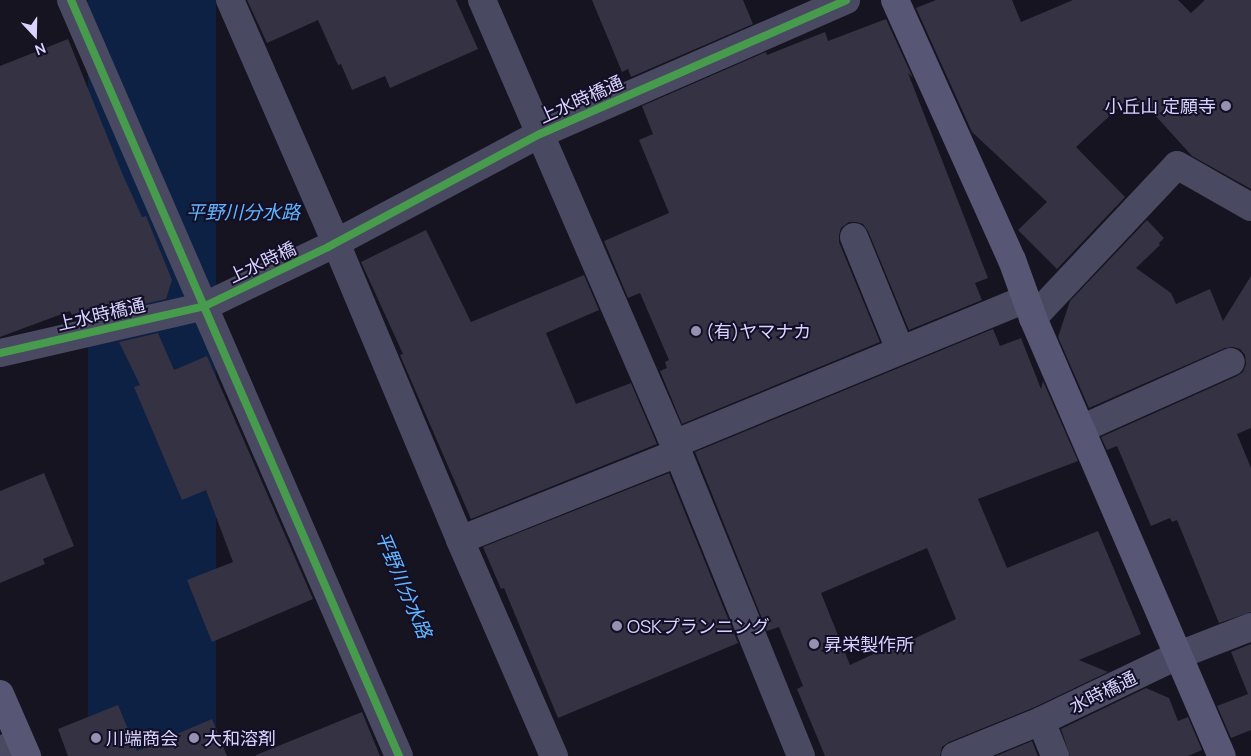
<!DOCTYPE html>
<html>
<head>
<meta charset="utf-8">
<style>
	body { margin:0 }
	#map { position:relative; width:1251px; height:756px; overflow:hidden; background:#161421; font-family:Manrope,"Noto Sans JP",sans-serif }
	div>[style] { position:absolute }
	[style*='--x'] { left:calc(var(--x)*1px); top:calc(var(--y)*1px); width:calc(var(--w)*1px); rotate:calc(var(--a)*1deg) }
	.water>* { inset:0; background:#0d2144; transform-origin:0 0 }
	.building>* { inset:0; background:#343243 }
	.street>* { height:28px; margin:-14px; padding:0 14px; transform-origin:14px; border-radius:14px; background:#4a4962 }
	.secondary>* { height:28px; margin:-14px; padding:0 14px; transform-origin:14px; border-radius:14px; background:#575674 }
	.cycleway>* { height:8px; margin:-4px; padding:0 4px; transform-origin:4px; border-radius:4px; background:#469c4c }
	.dots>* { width:14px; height:14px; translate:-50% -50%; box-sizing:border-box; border:2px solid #130f26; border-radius:50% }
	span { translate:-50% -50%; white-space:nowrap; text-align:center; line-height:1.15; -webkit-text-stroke:4px #130f26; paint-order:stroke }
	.street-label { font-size:18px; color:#d9d4ff }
	.poi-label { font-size:18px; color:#d9d4ff }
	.right { translate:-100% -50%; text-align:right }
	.left { translate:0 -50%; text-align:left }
	.water-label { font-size:19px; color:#62b6ff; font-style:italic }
	.north { position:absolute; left:10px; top:10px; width:50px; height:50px; -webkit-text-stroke:4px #130f26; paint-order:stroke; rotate:159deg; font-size:14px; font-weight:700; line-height:20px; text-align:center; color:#d9d4ff }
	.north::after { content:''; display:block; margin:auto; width:18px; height:22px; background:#d9d4ff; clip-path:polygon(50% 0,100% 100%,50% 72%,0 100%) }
</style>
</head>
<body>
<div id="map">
	<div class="water">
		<div style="left:88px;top:0;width:128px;height:823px"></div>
	</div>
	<div class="building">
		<div style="clip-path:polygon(247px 0,456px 0,478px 49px,390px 88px,385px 76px,352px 90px,341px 64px,338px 65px,318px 20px,267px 43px)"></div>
		<div style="clip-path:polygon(592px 0,743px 0,753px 24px,631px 77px,628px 69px,622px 72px)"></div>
		<div style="clip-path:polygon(936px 0,1012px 0,1021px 22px,1073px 0,1178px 0,1191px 13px,1205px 0,1251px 0,1251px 189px,1192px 156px,1144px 103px,1140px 107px,1130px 97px,1076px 147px,1125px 197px,1057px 269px,1018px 230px,1047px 202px,972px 132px,916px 8px)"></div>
		<div style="clip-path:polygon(886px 19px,913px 78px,908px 73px,988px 278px,975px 283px,982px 300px,909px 330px,868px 231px,863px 224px,856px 222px,849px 222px,841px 228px,839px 235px,839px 242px,880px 342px,682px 424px,660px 371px,667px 368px,665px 362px,669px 360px,640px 293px,628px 298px,604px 241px,669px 213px,639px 140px,653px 134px,642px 106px,766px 52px,767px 55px,825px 32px,828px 41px)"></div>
		<div style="clip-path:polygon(68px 39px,122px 173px,142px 217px,146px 216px,172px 280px,166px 299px,105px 313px,101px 304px,72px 315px,70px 311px,0 337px,0 66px)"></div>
		<div style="clip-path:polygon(1147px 220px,1164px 238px,1159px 243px,1160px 245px,1136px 268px,1171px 293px,1176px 304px,1210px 289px,1223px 321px,1251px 276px,1251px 428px,1237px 434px,1251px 468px,1251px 612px,1219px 623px,1177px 520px,1172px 522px,1170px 518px,1151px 526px,1117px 446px,1107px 450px,1101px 437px,1237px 376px,1243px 372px,1246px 364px,1245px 355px,1240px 349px,1233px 347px,1225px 348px,1089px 408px,1058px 337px,1070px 301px)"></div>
		<div style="clip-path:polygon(426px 230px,471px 322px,584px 275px,599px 310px,546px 333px,576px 404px,631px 383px,657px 444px,471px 519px,400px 355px,403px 354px,361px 262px)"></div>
		<div style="clip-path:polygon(evenodd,993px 329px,1000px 346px,1021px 338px,1041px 389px,1043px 381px,1078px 461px,978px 499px,1007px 568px,1098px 531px,1141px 634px,1079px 660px,1108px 672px,1035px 707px,949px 742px,942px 747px,940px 756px,825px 756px,797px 689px,803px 686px,779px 627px,767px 631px,695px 452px,993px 329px,927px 548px,956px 619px,881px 654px,880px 651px,850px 665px,821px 593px,927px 548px)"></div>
		<div style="clip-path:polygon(158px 333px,174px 370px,207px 356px,313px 599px,212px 642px,187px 580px,233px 562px,206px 490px,182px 500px,134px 387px,140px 385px,119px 342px)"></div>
		<div style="clip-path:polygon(44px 473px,74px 546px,43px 559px,45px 564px,0 583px,0 491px)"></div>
		<div style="clip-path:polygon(669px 473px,738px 643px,558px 718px,504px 588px,501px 589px,483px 547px)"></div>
		<div style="clip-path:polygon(1251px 644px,1251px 730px,1231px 738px,1217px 706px,1248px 694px,1231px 652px)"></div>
		<div style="clip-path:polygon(1146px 688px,1169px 698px,1178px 721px,1188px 717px,1202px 750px,1188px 756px,1070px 756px,1061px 729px)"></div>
		<div style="clip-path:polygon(118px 705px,137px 751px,212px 719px,227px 756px,68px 756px,58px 729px)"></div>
		<div style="clip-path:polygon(362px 712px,380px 756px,256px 756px,256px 755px)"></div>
		<div style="clip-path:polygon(1032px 741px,1038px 756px,996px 756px)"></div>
	</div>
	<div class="street">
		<div style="--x:71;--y:0;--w:824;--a:66.55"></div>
		<div style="--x:230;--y:0;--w:265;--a:66.4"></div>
		<div style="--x:336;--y:243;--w:322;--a:67.3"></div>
		<div style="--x:460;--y:540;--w:236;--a:66.5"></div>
		<div style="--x:482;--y:0;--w:494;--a:66.6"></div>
		<div style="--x:678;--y:453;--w:327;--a:67.9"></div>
		<div style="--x:854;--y:237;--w:122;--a:67.8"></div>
		<div style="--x:1033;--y:318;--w:210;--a:-46.7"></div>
		<div style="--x:1177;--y:165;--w:85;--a:29.6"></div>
		<div style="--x:0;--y:353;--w:210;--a:-12.9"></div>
		<div style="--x:205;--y:306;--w:136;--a:-25.6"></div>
		<div style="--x:328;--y:247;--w:240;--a:-28.1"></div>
		<div style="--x:540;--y:134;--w:334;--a:-23.6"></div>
		<div style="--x:1081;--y:429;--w:164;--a:-24.1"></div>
		<div style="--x:674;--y:444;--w:381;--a:-22.4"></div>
		<div style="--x:460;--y:540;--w:235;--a:-21.8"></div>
		<div style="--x:1041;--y:721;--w:38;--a:68"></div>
		<div style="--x:0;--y:750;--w:22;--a:-22"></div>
		<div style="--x:955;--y:756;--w:93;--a:-22.1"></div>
		<div style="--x:1041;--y:721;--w:153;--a:-25.6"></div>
		<div style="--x:1179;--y:655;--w:77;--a:-21.3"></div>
	</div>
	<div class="secondary">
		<div style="--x:895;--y:0;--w:285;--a:65.8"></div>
		<div style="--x:1012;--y:260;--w:62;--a:70.1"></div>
		<div style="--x:1033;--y:318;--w:477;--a:66.7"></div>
		<div style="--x:0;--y:694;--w:68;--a:66.5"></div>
	</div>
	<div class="cycleway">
		<div style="--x:71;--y:0;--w:824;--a:66.55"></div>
		<div style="--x:0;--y:353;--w:210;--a:-12.9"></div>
		<div style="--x:205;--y:306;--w:136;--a:-25.6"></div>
		<div style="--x:328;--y:247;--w:240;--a:-28.1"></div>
		<div style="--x:540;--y:134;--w:334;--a:-23.6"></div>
	</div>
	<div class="dots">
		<div style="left:1226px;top:106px;background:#9591b1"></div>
		<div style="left:696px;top:331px;background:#9591b1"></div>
		<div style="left:617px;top:626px;background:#9591b1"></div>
		<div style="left:814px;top:644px;background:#9591b1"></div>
		<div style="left:96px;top:738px;background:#9591b1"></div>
		<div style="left:194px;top:738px;background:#9591b1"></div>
	</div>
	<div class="street-label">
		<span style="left:581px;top:99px;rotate:-24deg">上水時橋通</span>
		<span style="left:262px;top:262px;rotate:-25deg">上水時橋</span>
		<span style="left:101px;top:314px;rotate:-13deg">上水時橋通</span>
		<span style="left:1103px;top:692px;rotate:-26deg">水時橋通</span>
	</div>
	<div class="poi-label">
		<span class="right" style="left:1216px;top:106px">小丘山 定願寺</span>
		<span class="left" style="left:706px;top:331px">(有)ヤマナカ</span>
		<span class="left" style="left:627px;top:626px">OSKプランニング</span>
		<span class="left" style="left:824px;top:644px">昇栄製作所</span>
		<span class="left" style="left:106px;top:738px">川端商会</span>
		<span class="left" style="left:204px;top:738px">大和溶剤</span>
	</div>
	<div class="water-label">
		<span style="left:243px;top:213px">平野川分水路</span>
		<span style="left:403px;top:585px;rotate:67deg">平野川分水路</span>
	</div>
	<div class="north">N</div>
</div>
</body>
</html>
